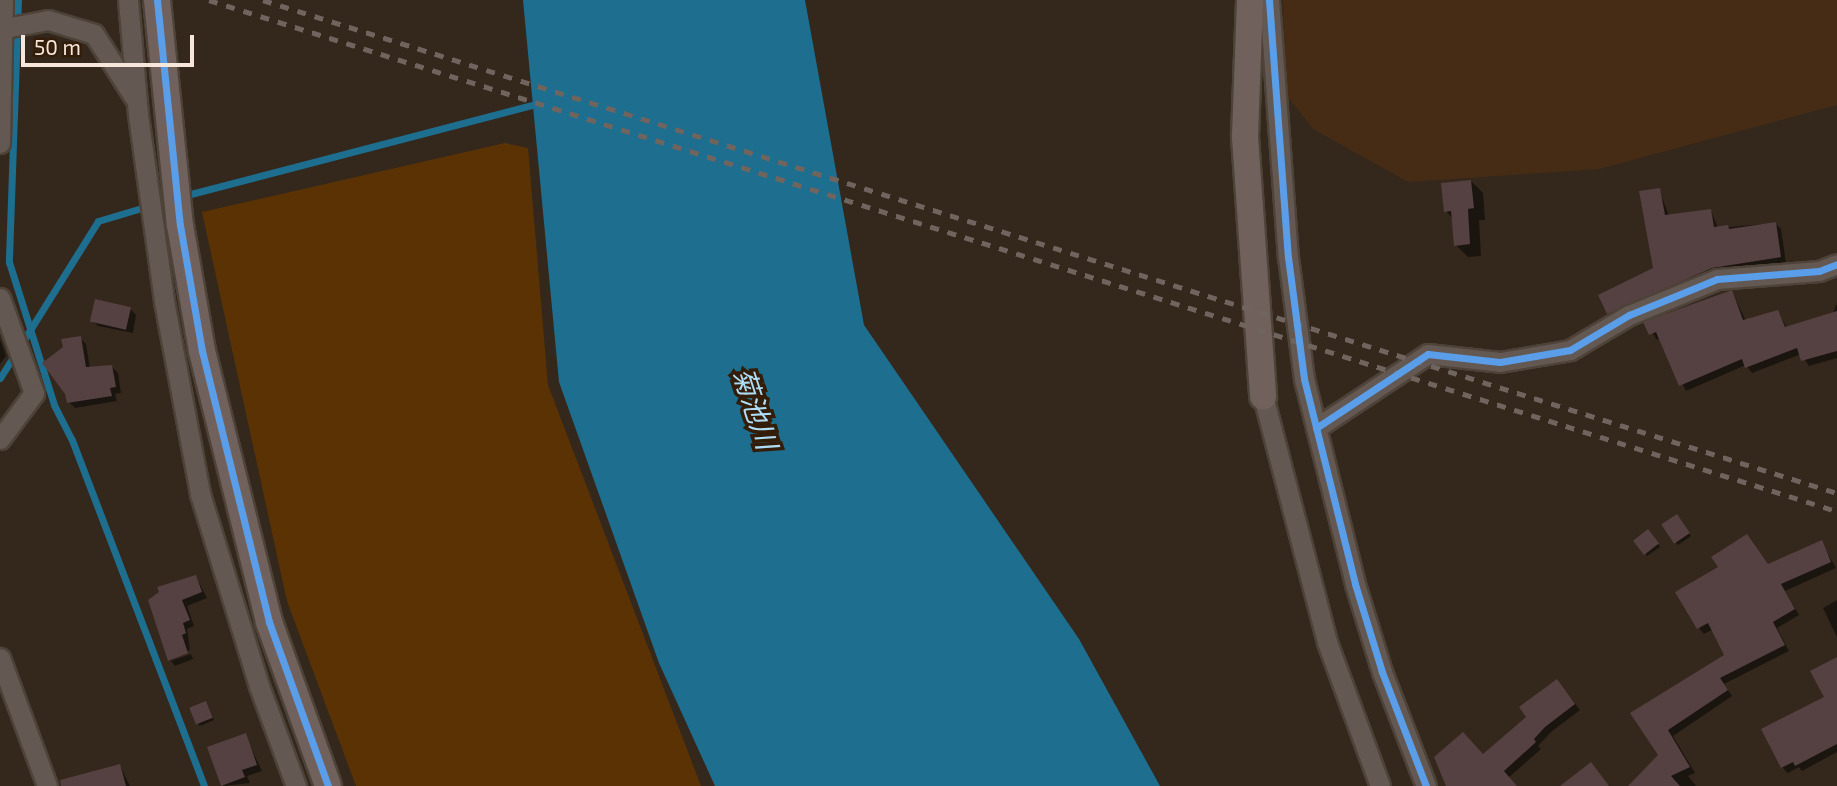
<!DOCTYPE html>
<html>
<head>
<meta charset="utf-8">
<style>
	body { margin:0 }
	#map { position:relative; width:1837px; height:786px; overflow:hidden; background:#34281d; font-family:"Exo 2","Noto Sans JP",sans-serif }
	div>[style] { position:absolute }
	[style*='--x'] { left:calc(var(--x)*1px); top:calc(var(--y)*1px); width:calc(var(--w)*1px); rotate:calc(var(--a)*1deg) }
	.built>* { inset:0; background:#462c15 }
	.green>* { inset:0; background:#5b3204 }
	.water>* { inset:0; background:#1d6e8f }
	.shadow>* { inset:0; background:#0007 }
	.stream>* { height:7px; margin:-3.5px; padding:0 3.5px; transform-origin:3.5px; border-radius:3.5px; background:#1d6e8f }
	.building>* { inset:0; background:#554042; transform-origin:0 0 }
	.roads { filter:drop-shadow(2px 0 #4e4339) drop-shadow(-2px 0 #4e4339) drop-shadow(0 2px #4e4339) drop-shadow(0 -2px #4e4339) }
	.street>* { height:19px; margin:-9.5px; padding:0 9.5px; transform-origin:9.5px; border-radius:9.5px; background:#645853 }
	.secondary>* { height:26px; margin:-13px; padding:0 13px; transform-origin:13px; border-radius:13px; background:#71615c }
	.rail>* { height:5px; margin-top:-2.5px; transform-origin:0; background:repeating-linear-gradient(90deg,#6f645e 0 9px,transparent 0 18px) }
	.cycleway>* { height:7px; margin:-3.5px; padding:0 3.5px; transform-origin:3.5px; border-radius:3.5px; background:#5a9eea }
	span { translate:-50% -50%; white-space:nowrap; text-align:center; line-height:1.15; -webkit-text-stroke:7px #331d09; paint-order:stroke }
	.water-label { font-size:28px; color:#adddf6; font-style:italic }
	.scale { position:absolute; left:21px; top:35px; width:173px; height:32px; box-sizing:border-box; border:4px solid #f7e7db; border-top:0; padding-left:9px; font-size:21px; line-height:24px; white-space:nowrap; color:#f7e7db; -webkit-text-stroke:5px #331d09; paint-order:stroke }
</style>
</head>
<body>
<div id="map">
	<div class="built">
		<div style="clip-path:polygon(1283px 0,1837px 0,1837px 105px,1599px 169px,1408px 182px,1313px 129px,1285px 93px)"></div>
	</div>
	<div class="green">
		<div style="clip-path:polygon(505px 143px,528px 148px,548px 385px,701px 786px,356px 786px,287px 601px,202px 212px)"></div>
	</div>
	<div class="water">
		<div style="clip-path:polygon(523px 0,805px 0,864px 325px,1079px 639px,1160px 786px,715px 786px,659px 663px,559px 382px)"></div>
	</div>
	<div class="shadow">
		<div style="clip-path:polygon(1471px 181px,1483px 193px,1485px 220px,1479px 220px,1481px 256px,1468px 257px,1456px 245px,1453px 219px,1446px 211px)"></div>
		<div style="clip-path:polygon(1659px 189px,1669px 216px,1711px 211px,1718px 228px,1775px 223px,1781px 229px,1786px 263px,1719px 273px,1614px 318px,1609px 313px,1655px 269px)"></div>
		<div style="clip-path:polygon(1732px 292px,1746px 321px,1778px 312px,1787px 328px,1833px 314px,1837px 302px,1837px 358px,1809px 366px,1801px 354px,1752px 373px,1746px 365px,1686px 391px,1660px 338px,1657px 340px,1646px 323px)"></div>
		<div style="clip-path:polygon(130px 309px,136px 315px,133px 333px,98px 326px,92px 320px)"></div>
		<div style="clip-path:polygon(80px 338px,86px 344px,90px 368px,112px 367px,118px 373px,121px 393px,115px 394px,117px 401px,75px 408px,69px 402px)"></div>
		<div style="clip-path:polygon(0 339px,6px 356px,0 364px)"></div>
		<div style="clip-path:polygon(1679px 519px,1691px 536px,1678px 545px,1676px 543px)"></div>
		<div style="clip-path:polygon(1650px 533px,1660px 547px,1647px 556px,1635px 540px)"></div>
		<div style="clip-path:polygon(1821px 542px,1836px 568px,1785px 591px,1799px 615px,1777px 628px,1789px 651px,1724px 684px,1732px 696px,1673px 736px,1695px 773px,1688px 776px,1696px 786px,1630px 786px,1660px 755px,1632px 713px,1727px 656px,1713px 629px,1704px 634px,1699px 628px,1678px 592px,1769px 565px)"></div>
		<div style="clip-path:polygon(196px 577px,207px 598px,187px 606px,194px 626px,187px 629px,190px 650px,170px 661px,150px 601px)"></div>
		<div style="clip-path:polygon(1837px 600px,1837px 637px,1823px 608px)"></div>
		<div style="clip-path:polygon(191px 654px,193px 659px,175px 666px,171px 661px)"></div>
		<div style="clip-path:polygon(1837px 659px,1837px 752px,1802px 771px,1799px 767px,1788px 773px,1782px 767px,1826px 698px)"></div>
		<div style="clip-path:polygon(1562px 687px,1580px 710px,1551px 732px,1538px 746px,1541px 749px,1508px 778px,1515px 786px,1451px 786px)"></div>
		<div style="clip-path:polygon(206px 703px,214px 720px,200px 726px,197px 723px)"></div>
		<div style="clip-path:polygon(245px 735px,262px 771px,247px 776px,250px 783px,223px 786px)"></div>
		<div style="clip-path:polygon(120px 766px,130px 786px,92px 786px)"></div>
	</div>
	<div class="stream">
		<div style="--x:18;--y:0;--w:262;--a:92"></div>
		<div style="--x:9;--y:262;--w:150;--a:72.5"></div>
		<div style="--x:54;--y:405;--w:39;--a:63"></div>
		<div style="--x:72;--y:440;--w:370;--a:69.1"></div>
		<div style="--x:183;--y:196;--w:370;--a:-14.6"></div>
		<div style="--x:0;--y:378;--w:185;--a:-58"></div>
		<div style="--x:98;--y:221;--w:77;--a:-16.6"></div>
	</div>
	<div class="building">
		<div style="clip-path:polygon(1471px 180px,1474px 208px,1468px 209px,1470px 244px,1454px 246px,1451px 211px,1444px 212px,1441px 183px)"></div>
		<div style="clip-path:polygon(1660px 188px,1665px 215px,1711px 209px,1714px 227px,1728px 225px,1729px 229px,1776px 222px,1781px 257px,1712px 268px,1607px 314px,1598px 295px,1653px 268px,1639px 191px)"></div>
		<div style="clip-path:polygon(1732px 290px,1743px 320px,1778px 310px,1785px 327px,1837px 311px,1837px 351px,1801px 361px,1797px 348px,1745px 368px,1742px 359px,1679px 386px,1656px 332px,1649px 335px,1643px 322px)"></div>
		<div style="left:95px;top:299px;width:37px;height:23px;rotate:13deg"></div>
		<div style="clip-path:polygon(81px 336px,86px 367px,112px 365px,116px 387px,110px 388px,112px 396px,67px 403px,65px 394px,42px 363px,63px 347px,61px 339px)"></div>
		<div style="left:1677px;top:514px;width:23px;height:19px;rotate:56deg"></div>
		<div style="left:1648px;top:529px;width:18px;height:19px;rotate:52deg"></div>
		<div style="clip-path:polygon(1747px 534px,1768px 564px,1822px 540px,1831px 562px,1781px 584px,1795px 609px,1773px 622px,1785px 645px,1720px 678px,1728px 690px,1668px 730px,1690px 767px,1671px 776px,1680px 786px,1628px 786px,1658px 755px,1630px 713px,1724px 655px,1708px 623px,1697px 629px,1675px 592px,1718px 567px,1711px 557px)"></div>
		<div style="clip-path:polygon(196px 575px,202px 592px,182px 600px,190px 620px,183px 623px,186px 633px,182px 635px,188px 653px,168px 661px,148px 600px,159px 592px,157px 587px)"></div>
		<div style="clip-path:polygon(1837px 657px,1837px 744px,1795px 766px,1793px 762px,1781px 768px,1761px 729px,1824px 697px,1810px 671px)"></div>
		<div style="clip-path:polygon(1557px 679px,1575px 704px,1545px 727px,1534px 739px,1536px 742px,1504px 771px,1517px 786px,1446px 786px,1434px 757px,1463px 732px,1483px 754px,1526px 717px,1519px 707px)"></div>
		<div style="left:206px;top:701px;width:18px;height:18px;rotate:68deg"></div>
		<div style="clip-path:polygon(246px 733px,257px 765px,242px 770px,245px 777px,221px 786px,207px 747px)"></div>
		<div style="clip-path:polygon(1591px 762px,1609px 786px,1560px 786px)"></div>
		<div style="clip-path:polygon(120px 764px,126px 786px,61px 786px,60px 780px)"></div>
	</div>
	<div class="roads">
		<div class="street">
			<div style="--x:128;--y:0;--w:115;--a:85"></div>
			<div style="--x:138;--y:115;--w:188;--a:82"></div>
			<div style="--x:164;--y:301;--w:196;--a:79.4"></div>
			<div style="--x:200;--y:494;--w:201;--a:72.9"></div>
			<div style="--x:259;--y:686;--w:107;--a:69.7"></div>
			<div style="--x:1269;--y:0;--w:258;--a:85.8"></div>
			<div style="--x:1288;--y:257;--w:123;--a:82.5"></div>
			<div style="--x:1304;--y:379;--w:211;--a:76"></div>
			<div style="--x:1355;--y:584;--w:92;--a:72.9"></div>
			<div style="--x:1382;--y:672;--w:122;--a:68.9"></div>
			<div style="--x:0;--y:29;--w:49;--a:-10.6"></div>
			<div style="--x:48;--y:20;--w:48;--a:16.9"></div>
			<div style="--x:94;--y:34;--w:75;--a:57.6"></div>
			<div style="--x:0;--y:143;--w:143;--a:-88.8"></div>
			<div style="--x:0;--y:298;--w:101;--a:70.3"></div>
			<div style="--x:34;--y:393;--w:57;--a:126.5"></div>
			<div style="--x:1263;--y:396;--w:254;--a:75.4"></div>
			<div style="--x:1327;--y:642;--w:153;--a:69.8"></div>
			<div style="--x:1316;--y:428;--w:134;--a:-33.5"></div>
			<div style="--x:1428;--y:354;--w:72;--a:6.3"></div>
			<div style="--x:1500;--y:362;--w:71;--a:-9.7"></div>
			<div style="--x:1570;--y:350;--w:69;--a:-30.7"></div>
			<div style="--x:1629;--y:315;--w:95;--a:-22.2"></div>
			<div style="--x:1717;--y:279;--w:102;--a:-4.5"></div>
			<div style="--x:1819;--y:271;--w:19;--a:-21"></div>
			<div style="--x:0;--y:658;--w:136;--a:69.8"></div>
		</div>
		<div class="secondary">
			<div style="--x:157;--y:0;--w:226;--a:84.2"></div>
			<div style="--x:180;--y:225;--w:128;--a:80.1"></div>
			<div style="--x:202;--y:351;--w:279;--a:76.1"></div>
			<div style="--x:269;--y:622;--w:174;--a:70.2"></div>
			<div style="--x:1250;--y:0;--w:137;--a:92.1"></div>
			<div style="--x:1245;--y:137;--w:260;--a:86"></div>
		</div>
	</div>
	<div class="rail">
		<div style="--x:209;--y:0;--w:1706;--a:17.43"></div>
		<div style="--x:263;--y:0;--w:1649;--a:17.39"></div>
	</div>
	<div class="cycleway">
		<div style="--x:157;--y:0;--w:226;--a:84.2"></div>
		<div style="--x:180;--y:225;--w:128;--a:80.1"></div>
		<div style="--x:202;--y:351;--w:279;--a:76.1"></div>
		<div style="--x:269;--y:622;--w:174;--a:70.2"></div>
		<div style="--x:1269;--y:0;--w:258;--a:85.8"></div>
		<div style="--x:1288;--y:257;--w:123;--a:82.5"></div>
		<div style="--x:1304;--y:379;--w:211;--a:76"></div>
		<div style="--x:1355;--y:584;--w:92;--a:72.9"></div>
		<div style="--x:1382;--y:672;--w:122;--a:68.9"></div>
		<div style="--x:1316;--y:428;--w:134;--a:-33.5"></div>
		<div style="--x:1428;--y:354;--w:72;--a:6.3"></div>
		<div style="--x:1500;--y:362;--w:71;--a:-9.7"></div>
		<div style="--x:1570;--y:350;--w:69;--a:-30.7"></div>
		<div style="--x:1629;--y:315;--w:95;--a:-22.2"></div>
		<div style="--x:1717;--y:279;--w:102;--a:-4.5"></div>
		<div style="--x:1819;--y:271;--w:19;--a:-21"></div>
	</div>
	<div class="water-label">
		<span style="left:756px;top:408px;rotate:72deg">菊池川</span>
	</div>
	<div class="scale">50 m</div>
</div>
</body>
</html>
